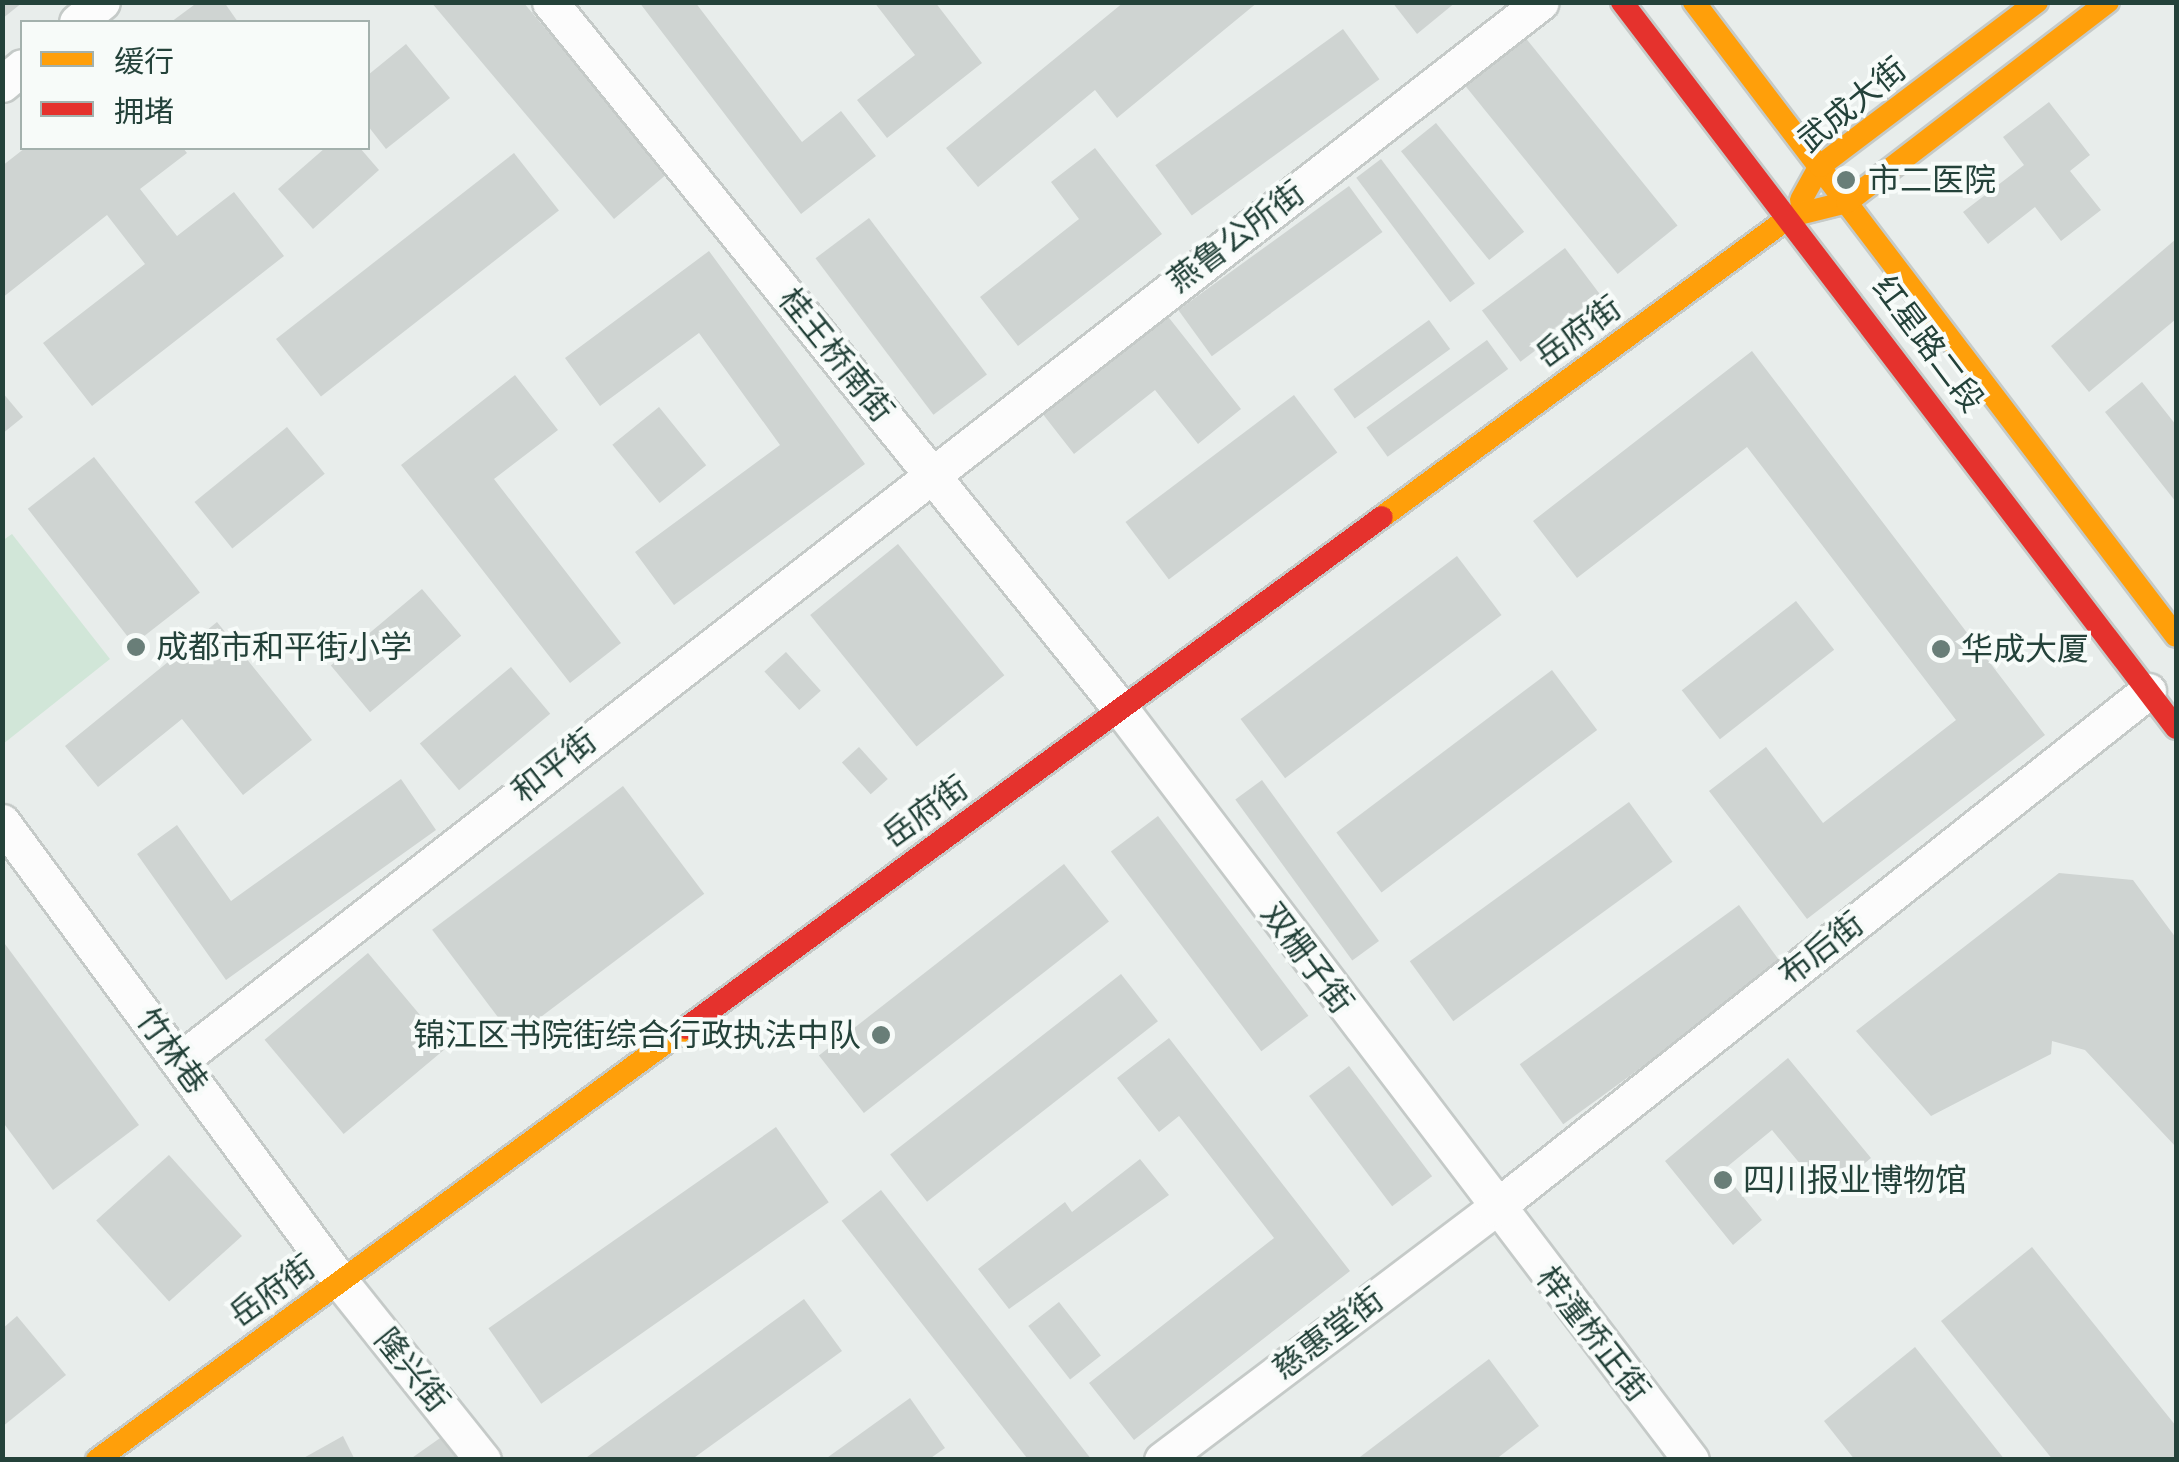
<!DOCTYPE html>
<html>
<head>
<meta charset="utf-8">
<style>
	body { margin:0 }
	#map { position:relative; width:2179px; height:1462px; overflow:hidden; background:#e8edeb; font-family:"Archivo Narrow","Noto Sans SC",sans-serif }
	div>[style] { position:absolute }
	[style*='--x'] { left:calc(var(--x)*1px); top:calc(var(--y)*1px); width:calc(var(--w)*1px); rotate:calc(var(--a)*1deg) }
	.green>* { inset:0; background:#d1e6d8 }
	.building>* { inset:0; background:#cfd4d2; transform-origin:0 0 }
	.roads { filter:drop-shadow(2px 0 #c5cac8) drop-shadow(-2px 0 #c5cac8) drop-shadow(0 2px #c5cac8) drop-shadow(0 -2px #c5cac8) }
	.street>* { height:35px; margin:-17.5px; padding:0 17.5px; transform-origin:17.5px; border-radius:17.5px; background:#fcfcfc }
	.slow>* { height:22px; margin:-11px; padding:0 11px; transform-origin:11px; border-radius:11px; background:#ff9f0a }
	.jam>* { height:22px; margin:-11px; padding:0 11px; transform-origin:11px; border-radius:11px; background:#e5322d }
	.dots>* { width:28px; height:28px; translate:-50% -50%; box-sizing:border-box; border:5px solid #f7fbf9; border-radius:50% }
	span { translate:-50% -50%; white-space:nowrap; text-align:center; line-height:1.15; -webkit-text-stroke:8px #f7fbf9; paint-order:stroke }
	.street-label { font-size:32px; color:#24423a }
	.poi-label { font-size:32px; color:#24423a }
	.left { translate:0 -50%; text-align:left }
	.right { translate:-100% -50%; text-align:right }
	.frame { position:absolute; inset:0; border:5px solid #24423a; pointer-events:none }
	.legend { position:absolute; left:20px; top:20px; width:350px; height:130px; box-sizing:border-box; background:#f7fbf9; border:2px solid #a3b1ad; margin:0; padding:12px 18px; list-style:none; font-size:30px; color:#24423a }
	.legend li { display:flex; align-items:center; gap:20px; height:50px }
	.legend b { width:50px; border:2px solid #a3b1ad }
</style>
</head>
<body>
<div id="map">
	<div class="green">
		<div style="clip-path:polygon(12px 534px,110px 659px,3px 744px,2px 541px)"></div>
	</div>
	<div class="building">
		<div style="clip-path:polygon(2px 2px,23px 2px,2px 19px)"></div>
		<div style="clip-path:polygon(198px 2px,224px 2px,238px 22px,171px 22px)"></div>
		<div style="clip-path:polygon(431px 2px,523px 2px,668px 173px,614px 219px)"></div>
		<div style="clip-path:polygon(639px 2px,695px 2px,802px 142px,841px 111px,876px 156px,801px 214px)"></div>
		<div style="clip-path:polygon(874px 2px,935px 2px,982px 63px,887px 138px,857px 100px,915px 55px)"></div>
		<div style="clip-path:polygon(1124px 2px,1258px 2px,1117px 118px,1095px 90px,978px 187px,946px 148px)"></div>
		<div style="clip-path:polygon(1392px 2px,1456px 2px,1417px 34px)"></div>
		<div style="left:1343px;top:29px;width:62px;height:232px;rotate:54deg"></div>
		<div style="left:1524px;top:36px;width:244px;height:77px;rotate:51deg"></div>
		<div style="clip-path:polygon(406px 44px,450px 98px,386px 149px,368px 126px,368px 75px)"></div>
		<div style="clip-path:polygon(2049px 102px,2090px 155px,2070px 171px,2101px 210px,2061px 241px,2035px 207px,1988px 244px,1963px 212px,2024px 165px,2003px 137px)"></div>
		<div style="left:1436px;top:123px;width:140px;height:45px;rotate:51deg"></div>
		<div style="clip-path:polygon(25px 148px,183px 148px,187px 153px,140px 189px,177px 236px,234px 192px,284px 256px,92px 406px,43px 343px,145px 264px,107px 215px,2px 298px,2px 166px)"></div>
		<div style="clip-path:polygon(325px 148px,360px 148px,379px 170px,313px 229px,278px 189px)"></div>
		<div style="clip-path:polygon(1095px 148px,1162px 234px,1018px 346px,980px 297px,1079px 219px,1051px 182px)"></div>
		<div style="left:514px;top:153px;width:73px;height:302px;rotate:52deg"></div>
		<div style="left:1381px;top:159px;width:156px;height:31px;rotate:53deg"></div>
		<div style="left:1349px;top:186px;width:57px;height:211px;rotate:54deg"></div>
		<div style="left:869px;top:218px;width:196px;height:67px;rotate:53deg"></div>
		<div style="clip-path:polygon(2176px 239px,2176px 319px,2089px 392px,2051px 346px)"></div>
		<div style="left:1565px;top:248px;width:64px;height:104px;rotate:53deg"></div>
		<div style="clip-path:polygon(709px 251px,865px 464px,674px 605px,635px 552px,780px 445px,699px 333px,600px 406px,565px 358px)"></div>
		<div style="clip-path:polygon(1166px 314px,1241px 409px,1198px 444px,1155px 390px,1074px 454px,1042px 413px)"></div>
		<div style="left:1429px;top:320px;width:36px;height:118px;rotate:54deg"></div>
		<div style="left:1487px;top:340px;width:36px;height:149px;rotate:54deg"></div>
		<div style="clip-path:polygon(1752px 351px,2045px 735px,1807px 919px,1709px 791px,1766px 747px,1823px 823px,1956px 720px,1747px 447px,1577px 578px,1533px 521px)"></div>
		<div style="clip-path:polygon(515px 375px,558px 430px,494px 479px,621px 643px,570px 683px,401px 465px)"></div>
		<div style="clip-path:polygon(2142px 382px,2176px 425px,2176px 502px,2105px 412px)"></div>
		<div style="clip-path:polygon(2px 392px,23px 417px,2px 434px)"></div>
		<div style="left:1294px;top:395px;width:72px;height:211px;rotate:53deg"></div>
		<div style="left:659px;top:407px;width:75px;height:60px;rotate:51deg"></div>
		<div style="left:287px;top:427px;width:60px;height:119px;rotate:51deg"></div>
		<div style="left:94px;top:457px;width:172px;height:84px;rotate:52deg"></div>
		<div style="left:898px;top:544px;width:169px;height:113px;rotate:51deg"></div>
		<div style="left:1457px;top:556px;width:74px;height:271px;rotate:53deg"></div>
		<div style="left:422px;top:589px;width:61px;height:119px;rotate:50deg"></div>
		<div style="left:1796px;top:601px;width:62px;height:145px;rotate:52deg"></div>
		<div style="clip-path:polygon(217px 622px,312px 740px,243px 795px,182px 719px,98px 787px,65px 746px)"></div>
		<div style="left:786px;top:652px;width:52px;height:29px;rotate:48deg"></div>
		<div style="left:511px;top:667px;width:61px;height:119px;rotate:50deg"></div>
		<div style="left:1552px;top:670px;width:75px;height:270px;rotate:53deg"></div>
		<div style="left:859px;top:747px;width:43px;height:23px;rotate:48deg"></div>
		<div style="clip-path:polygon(401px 779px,436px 830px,226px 980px,137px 854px,177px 825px,231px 901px)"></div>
		<div style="left:1262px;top:780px;width:199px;height:33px;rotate:54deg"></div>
		<div style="left:623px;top:786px;width:135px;height:239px;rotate:53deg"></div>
		<div style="left:1629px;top:802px;width:74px;height:271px;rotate:54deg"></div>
		<div style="left:1158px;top:816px;width:250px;height:59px;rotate:53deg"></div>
		<div style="left:1064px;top:864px;width:73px;height:311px;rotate:52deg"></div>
		<div style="clip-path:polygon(2059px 873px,2133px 880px,2176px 938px,2176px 1147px,2085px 1050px,2052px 1041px,2051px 1054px,1931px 1116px,1856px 1031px)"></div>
		<div style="left:1739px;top:905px;width:74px;height:271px;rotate:54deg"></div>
		<div style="clip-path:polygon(2px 940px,139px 1125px,53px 1190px,2px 1121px)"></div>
		<div style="left:368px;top:953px;width:123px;height:135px;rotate:50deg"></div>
		<div style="left:1121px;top:974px;width:60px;height:293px;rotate:52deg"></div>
		<div style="clip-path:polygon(1169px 1038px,1350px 1271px,1134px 1440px,1089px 1383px,1274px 1238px,1179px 1116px,1159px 1132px,1117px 1078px)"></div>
		<div style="clip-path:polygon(1788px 1058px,1871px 1158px,1826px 1195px,1772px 1130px,1722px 1171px,1762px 1220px,1733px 1245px,1665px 1161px)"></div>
		<div style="left:1349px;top:1066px;width:138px;height:50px;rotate:53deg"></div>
		<div style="left:776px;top:1127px;width:92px;height:351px;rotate:55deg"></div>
		<div style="left:169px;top:1155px;width:109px;height:98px;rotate:48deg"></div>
		<div style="clip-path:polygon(1140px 1159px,1169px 1195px,1009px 1309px,978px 1269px,1065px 1202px,1072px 1212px)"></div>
		<div style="left:881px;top:1190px;width:341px;height:50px;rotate:52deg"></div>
		<div style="clip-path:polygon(2032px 1247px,2176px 1426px,2176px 1460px,2053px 1460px,1941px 1321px)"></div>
		<div style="clip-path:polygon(804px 1299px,842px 1351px,691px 1460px,583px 1460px)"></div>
		<div style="left:1059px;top:1302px;width:68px;height:39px;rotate:52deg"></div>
		<div style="clip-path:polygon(17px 1316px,66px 1375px,2px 1427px,2px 1329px)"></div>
		<div style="clip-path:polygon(1915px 1347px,2005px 1460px,1855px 1460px,1824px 1421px)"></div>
		<div style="clip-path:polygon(1489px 1359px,1539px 1426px,1495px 1460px,1356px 1460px)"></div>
		<div style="clip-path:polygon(910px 1398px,945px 1448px,928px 1460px,824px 1460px)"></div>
		<div style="clip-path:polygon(450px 1431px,470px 1460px,409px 1460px)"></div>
		<div style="clip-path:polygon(343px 1436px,355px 1460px,300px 1460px)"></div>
	</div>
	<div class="roads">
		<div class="street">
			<div style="--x:550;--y:2;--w:907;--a:51.08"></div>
			<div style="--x:1120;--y:708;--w:944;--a:52.79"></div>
			<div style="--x:77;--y:22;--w:32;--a:-39"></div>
			<div style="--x:2;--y:84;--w:26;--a:-40"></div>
			<div style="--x:2;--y:822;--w:570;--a:53.63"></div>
			<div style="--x:340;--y:1281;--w:229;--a:51.4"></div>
			<div style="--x:179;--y:1061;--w:1725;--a:-37.87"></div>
			<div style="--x:1162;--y:1460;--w:418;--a:-37.1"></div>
			<div style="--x:1495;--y:1208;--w:833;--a:-38.37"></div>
		</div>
		<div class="slow">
			<div style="--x:1694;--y:2;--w:796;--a:52.76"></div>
			<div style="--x:1801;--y:200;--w:39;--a:-61"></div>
			<div style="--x:1820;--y:166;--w:272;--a:-37.1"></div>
			<div style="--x:1382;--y:517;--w:508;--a:-36.35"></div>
			<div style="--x:1791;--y:216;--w:58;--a:-14"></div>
			<div style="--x:1847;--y:202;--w:329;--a:-37.5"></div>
			<div style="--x:97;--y:1460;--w:730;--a:-36.26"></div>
		</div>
		<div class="jam">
			<div style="--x:1622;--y:2;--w:913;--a:52.65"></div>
			<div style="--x:686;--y:1028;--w:863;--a:-36.29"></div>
		</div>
	</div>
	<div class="dots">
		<div style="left:1846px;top:180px;background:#697e78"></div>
		<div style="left:136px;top:647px;background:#697e78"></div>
		<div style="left:1941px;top:649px;background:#697e78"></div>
		<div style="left:881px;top:1035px;background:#697e78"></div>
		<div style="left:1723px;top:1180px;background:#697e78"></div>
	</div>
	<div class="street-label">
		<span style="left:1852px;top:105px;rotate:-39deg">武成大街</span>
		<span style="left:1236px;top:237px;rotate:-37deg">燕鲁公所街</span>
		<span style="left:1578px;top:332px;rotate:-36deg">岳府街</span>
		<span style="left:1928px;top:344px;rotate:53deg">红星路二段</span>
		<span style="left:836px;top:355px;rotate:51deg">桂王桥南街</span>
		<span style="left:554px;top:766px;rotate:-38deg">和平街</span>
		<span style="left:925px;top:812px;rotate:-36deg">岳府街</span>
		<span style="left:1821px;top:949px;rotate:-38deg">布后街</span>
		<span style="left:1307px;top:958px;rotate:53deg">双栅子街</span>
		<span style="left:172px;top:1051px;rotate:54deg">竹林巷</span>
		<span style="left:272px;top:1291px;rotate:-36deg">岳府街</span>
		<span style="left:1328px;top:1334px;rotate:-37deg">慈惠堂街</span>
		<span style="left:1593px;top:1334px;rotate:52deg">梓潼桥正街</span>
		<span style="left:412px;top:1370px;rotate:51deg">隆兴街</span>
	</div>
	<div class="poi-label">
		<span class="left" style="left:1868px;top:180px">市二医院</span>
		<span class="left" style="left:156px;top:647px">成都市和平街小学</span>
		<span class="left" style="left:1961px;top:649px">华成大厦</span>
		<span class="right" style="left:861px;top:1035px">锦江区书院街综合行政执法中队</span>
		<span class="left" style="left:1743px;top:1180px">四川报业博物馆</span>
	</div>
	<div class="frame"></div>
	<ul class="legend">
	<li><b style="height:12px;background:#ff9f0a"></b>缓行</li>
	<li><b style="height:12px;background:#e5322d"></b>拥堵</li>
	</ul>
</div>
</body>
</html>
